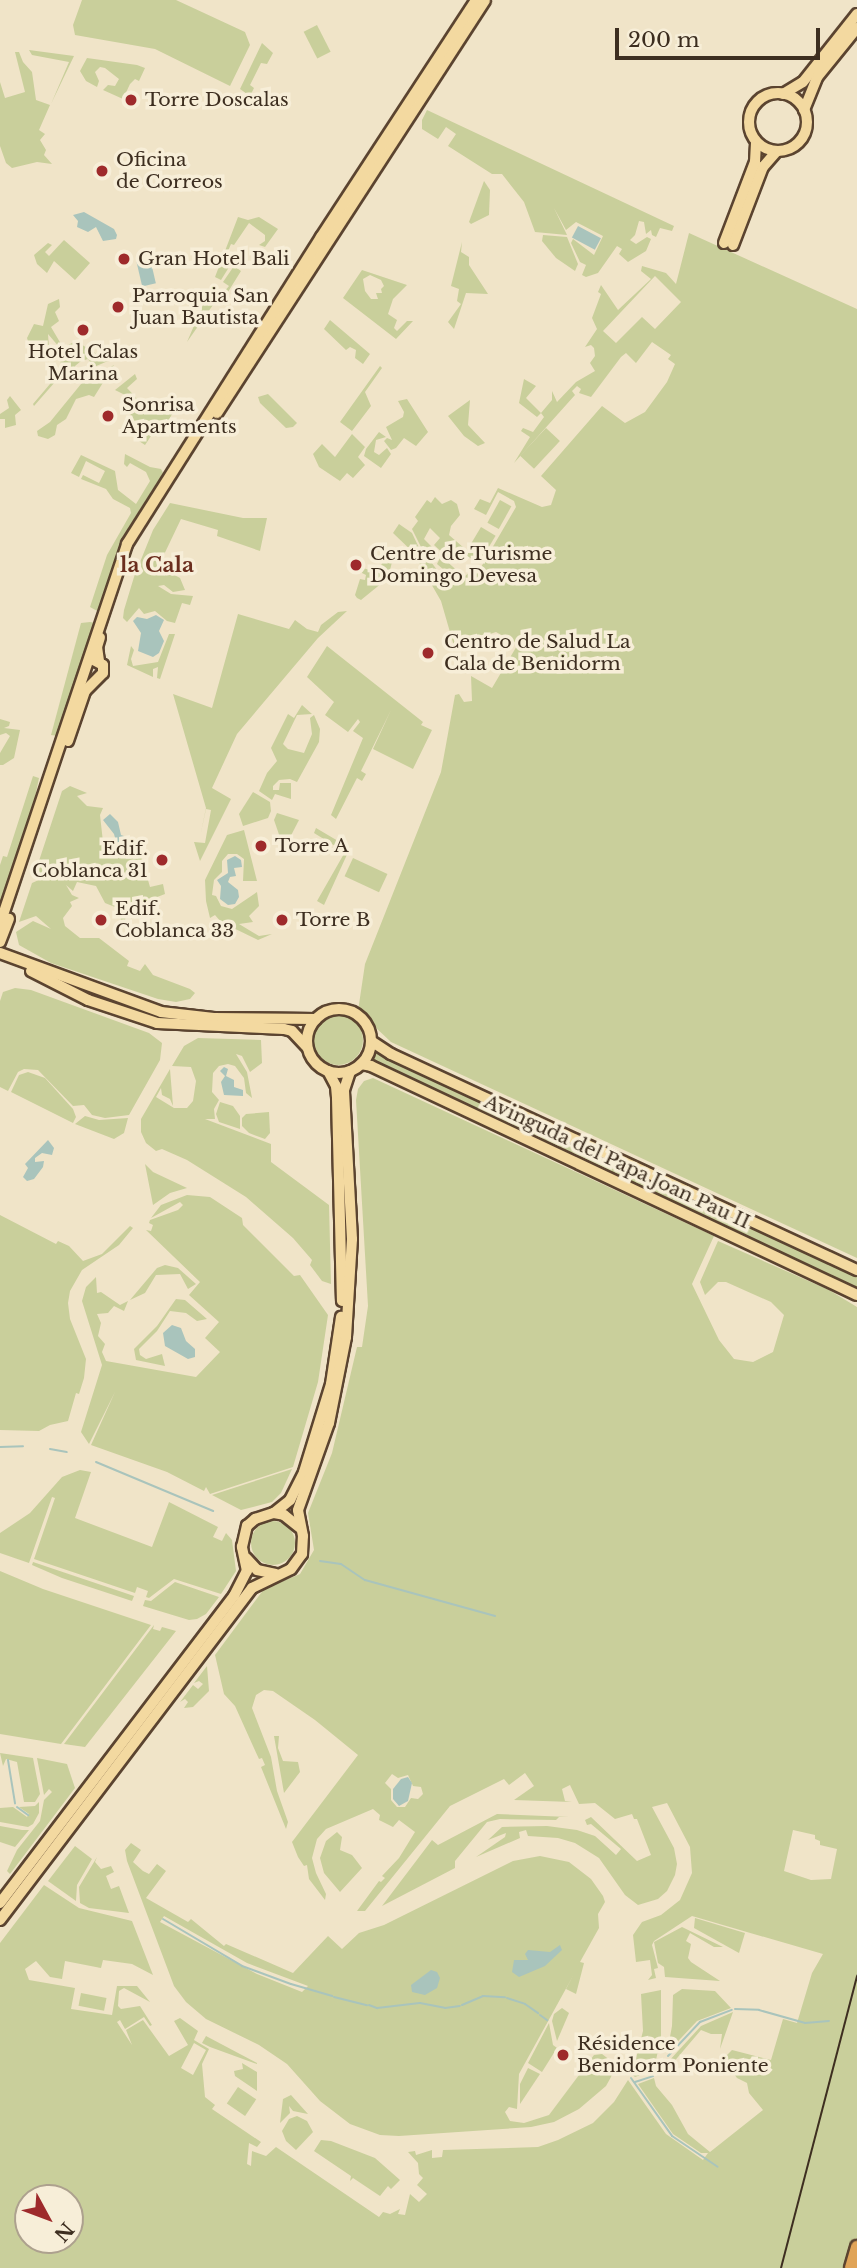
<!DOCTYPE html>
<html>
<head>
<meta charset="utf-8">
<style>
	body { margin:0 }
	#map { position:relative; width:857px; height:2268px; overflow:hidden; background:#f0e4c8; font-family:"Libre Baskerville",serif }
	div>[style] { position:absolute }
	[style*='--x'] { left:calc(var(--x)*1px); top:calc(var(--y)*1px); width:calc(var(--w)*1px); rotate:calc(var(--a)*1deg) }
	.green>* { inset:0; background:#c9cf9b; transform-origin:0 0 }
	.round { border-radius:50% }
	.water>* { inset:0; background:#a9c4bc; transform-origin:0 0 }
	.stream>* { height:2px; margin:-1px; padding:0 1px; transform-origin:1px; border-radius:1px; background:#a9c4bc }
	.roads { filter:drop-shadow(2px 0 #5b4430) drop-shadow(-2px 0 #5b4430) drop-shadow(0 2px #5b4430) drop-shadow(0 -2px #5b4430) }
	.major>* { height:10px; margin:-5px; padding:0 5px; transform-origin:5px; border-radius:5px; background:#f3d9a0 }
	.major>.ring { margin:-5px; padding:0; box-sizing:content-box; background:none; border:10px solid #f3d9a0; border-radius:50% }
	.highway>* { height:12px; margin:-6px; padding:0 6px; transform-origin:6px; border-radius:6px; background:#e0a458 }
	.tram>* { height:2px; margin:-1px; padding:0 1px; transform-origin:1px; border-radius:1px; background:#3d2e20 }
	.dots>* { width:19px; height:19px; translate:-50% -50%; box-sizing:border-box; border:4px solid #f7eed8; border-radius:50% }
	span { translate:-50% -50%; white-space:nowrap; text-align:center; line-height:1.15; -webkit-text-stroke:7px #f7eed8; paint-order:stroke }
	.poi-label { font-size:19px; color:#3d2e20 }
	.left { translate:0 -50%; text-align:left }
	.right { translate:-100% -50%; text-align:right }
	.street-label { font-size:19px; color:#3d2e20 }
	.neighbourhood-label { font-size:21px; color:#6b2e1e; font-weight:700 }
	.north { position:absolute; left:14px; top:2184px; width:70px; height:70px; box-sizing:border-box; background:#f7eed8; border:2px solid #ada18e; border-radius:50%; rotate:131deg; font-size:19px; font-weight:700; line-height:28px; text-align:center; color:#3d2e20 }
	.north::after { content:''; display:block; margin:auto; width:24px; height:32px; background:#9e2a2b; clip-path:polygon(50% 0,100% 100%,50% 72%,0 100%) }
	.scale { position:absolute; left:615px; top:28px; width:205px; height:32px; box-sizing:border-box; border:4px solid #3d2e20; border-top:0; padding-left:9px; font-size:21px; line-height:24px; white-space:nowrap; color:#3d2e20; -webkit-text-stroke:5px #f7eed8; paint-order:stroke }
</style>
</head>
<body>
<div id="map">
	<div class="green">
		<div style="clip-path:polygon(82px 0,176px 0,245px 32px,250px 45px,230px 86px,155px 49px,75px 35px,73px 25px)"></div>
		<div style="left:317px;top:25px;width:30px;height:15px;rotate:63deg"></div>
		<div style="clip-path:polygon(262px 43px,273px 53px,267px 64px,261px 63px,250px 85px,254px 88px,250px 96px,240px 89px)"></div>
		<div style="clip-path:polygon(29px 50px,74px 56px,51px 104px,69px 62px,32px 55px)"></div>
		<div style="clip-path:polygon(15px 52px,19px 52px,23px 62px,32px 72px,36px 100px,50px 105px,39px 130px,45px 134px,40px 140px,46px 150px,44px 155px,52px 164px,37px 162px,12px 168px,6px 163px,0 146px,0 82px,5px 98px,25px 92px)"></div>
		<div style="clip-path:polygon(87px 58px,137px 65px,145px 68px,139px 81px,135px 79px,130px 84px,123px 99px,103px 90px,108px 85px,115px 86px,119px 79px,105px 68px,100px 67px,95px 72px,99px 81px,97px 87px,86px 81px,80px 71px)"></div>
		<div style="clip-path:polygon(427px 110px,674px 226px,672px 231px,660px 228px,656px 237px,652px 235px,651px 230px,646px 234px,644px 222px,639px 221px,635px 235px,630px 240px,636px 244px,647px 237px,651px 239px,646px 251px,628px 262px,619px 254px,622px 249px,617px 246px,598px 273px,586px 277px,582px 275px,586px 265px,580px 262px,571px 243px,573px 239px,594px 255px,603px 236px,576px 222px,566px 230px,554px 208px,567px 235px,535px 232px,524px 202px,502px 174px,492px 174px,448px 146px,456px 134px,446px 127px,438px 139px,422px 129px,422px 120px)"></div>
		<div style="clip-path:polygon(484px 181px,490px 190px,489px 215px,471px 224px,469px 222px)"></div>
		<div style="clip-path:polygon(238px 217px,248px 220px,259px 217px,278px 229px,265px 247px,259px 245px,265px 241px,265px 235px,249px 223px,234px 245px,231px 244px,228px 251px,234px 255px,226px 260px,231px 264px,221px 280px,215px 277px)"></div>
		<div style="clip-path:polygon(evenodd,689px 233px,857px 309px,857px 1258px,391px 1042px,358px 1011px,365px 964px,441px 772px,455px 695px,459px 694px,464px 702px,472px 701px,471px 676px,492px 688px,518px 644px,496px 632px,454px 646px,441px 601px,418px 561px,426px 555px,440px 574px,456px 585px,457px 581px,437px 564px,441px 556px,464px 577px,472px 570px,477px 574px,516px 507px,514px 501px,498px 492px,486px 515px,474px 509px,480px 499px,490px 503px,498px 488px,542px 507px,551px 505px,556px 490px,541px 476px,602px 406px,625px 423px,645px 412px,667px 382px,675px 364px,668px 359px,671px 355px,652px 342px,636px 363px,626px 353px,621px 357px,591px 397px,579px 393px,581px 389px,577px 386px,572px 391px,575px 395px,514px 463px,530px 437px,521px 431px,523px 428px,533px 432px,544px 417px,541px 413px,537px 417px,519px 403px,524px 379px,536px 386px,526px 398px,541px 413px,552px 400px,552px 391px,557px 402px,576px 382px,595px 371px,590px 363px,595px 356px,594px 348px,591px 345px,585px 347px,597px 329px,592px 318px,601px 294px,598px 292px,601px 285px,618px 310px,651px 279px,641px 271px,642px 266px,666px 273px,676px 284px,689px 233px,655px 276px,681px 302px,655px 329px,642px 317px,616px 343px,603px 331px,655px 276px)"></div>
		<div style="clip-path:polygon(543px 235px,567px 237px,578px 264px,575px 271px,556px 258px,542px 241px)"></div>
		<div style="clip-path:polygon(64px 240px,90px 263px,75px 280px,54px 261px,47px 273px,37px 264px,34px 255px,48px 243px,52px 245px,45px 252px,49px 256px)"></div>
		<div style="clip-path:polygon(462px 242px,461px 252px,469px 257px,469px 265px,488px 294px,466px 293px,454px 329px,448px 322px,461px 304px,457px 301px,459px 289px,451px 286px)"></div>
		<div style="clip-path:polygon(234px 266px,241px 271px,223px 300px,215px 302px,187px 342px,211px 286px,223px 293px,229px 286px,223px 282px)"></div>
		<div style="clip-path:polygon(evenodd,362px 270px,407px 285px,393px 299px,388px 314px,397px 320px,394px 328px,397px 331px,407px 321px,413px 321px,396px 339px,343px 298px,362px 270px,370px 275px,381px 280px,384px 286px,381px 289px,382px 293px,376px 293px,378px 299px,371px 299px,365px 291px,363px 279px,370px 275px)"></div>
		<div style="clip-path:polygon(59px 299px,60px 307px,55px 312px,59px 321px,51px 327px,61px 344px,66px 346px,76px 341px,108px 361px,94px 367px,88px 359px,81px 361px,75px 366px,78px 380px,70px 381px,62px 374px,34px 406px,33px 404px,61px 371px,60px 348px,48px 334px,49px 348px,43px 351px,30px 347px,27px 338px,34px 324px,43px 326px,48px 304px)"></div>
		<div style="clip-path:polygon(330px 320px,370px 354px,363px 364px,355px 358px,356px 350px,350px 347px,346px 350px,324px 329px)"></div>
		<div style="clip-path:polygon(114px 365px,94px 397px,89px 395px,76px 399px,66px 419px,57px 425px,55px 435px,48px 439px,38px 436px,37px 431px,50px 422px,81px 384px)"></div>
		<div style="clip-path:polygon(380px 366px,382px 368px,365px 392px,371px 406px,352px 431px,340px 422px)"></div>
		<div style="clip-path:polygon(135px 374px,137px 379px,127px 388px,142px 404px,140px 407px,144px 412px,150px 405px,167px 399px,175px 409px,163px 430px,155px 430px,145px 445px,136px 439px,138px 435px,154px 429px,141px 423px,138px 428px,135px 427px,131px 420px,129px 397px,115px 390px)"></div>
		<div style="clip-path:polygon(268px 394px,297px 423px,293px 427px,286px 428px,260px 403px,258px 397px)"></div>
		<div style="clip-path:polygon(10px 396px,21px 410px,15px 415px,16px 425px,5px 428px,5px 419px,0 419px,0 414px,9px 408px,7px 400px)"></div>
		<div style="clip-path:polygon(407px 399px,428px 432px,416px 446px,404px 438px,396px 448px,391px 450px,384px 441px,387px 438px,392px 440px,386px 427px,403px 417px,404px 412px,398px 401px)"></div>
		<div style="clip-path:polygon(470px 400px,468px 425px,485px 443px,478px 446px,464px 436px,448px 416px)"></div>
		<div style="left:546px;top:428px;width:19px;height:38px;rotate:43deg"></div>
		<div style="clip-path:polygon(379px 432px,386px 437px,376px 440px,374px 452px,379px 455px,387px 448px,391px 454px,381px 468px,364px 456px,366px 449px)"></div>
		<div style="clip-path:polygon(352px 434px,365px 447px,358px 457px,365px 465px,353px 478px,347px 473px,340px 481px,319px 467px,313px 454px,322px 444px,335px 457px)"></div>
		<div style="clip-path:polygon(125px 454px,150px 467px,161px 469px,165px 477px,156px 484px,136px 516px,99px 612px,90px 607px,107px 555px,131px 513px,130px 508px,113px 499px,106px 489px,81px 479px,83px 475px,99px 483px,105px 471px,86px 461px,79px 477px,71px 473px,81px 455px,115px 471px,118px 490px,136px 504px,150px 481px,146px 472px,130px 463px,127px 467px,124px 464px)"></div>
		<div style="clip-path:polygon(435px 497px,442px 504px,451px 500px,457px 504px,460px 515px,451px 526px,449px 535px,464px 548px,459px 558px,452px 550px,446px 556px,434px 545px,440px 538px,430px 528px,424px 539px,439px 554px,433px 556px,421px 547px,412px 529px,418px 521px,415px 517px,427px 500px,431px 503px)"></div>
		<div style="left:500px;top:500px;width:13px;height:26px;rotate:29deg"></div>
		<div style="clip-path:polygon(170px 503px,243px 518px,267px 518px,260px 551px,217px 536px,218px 530px,181px 519px,160px 563px,163px 574px,169px 572px,180px 578px,185px 590px,173px 592px,164px 585px,158px 586px,171px 594px,193px 596px,190px 605px,182px 603px,175px 623px,167px 621px,155px 611px,144px 614px,139px 608px,127px 622px,123px 618px,124px 610px,134px 577px,153px 530px)"></div>
		<div style="clip-path:polygon(399px 524px,412px 533px,421px 552px,417px 556px,393px 533px)"></div>
		<div style="left:481px;top:527px;width:17px;height:32px;rotate:31deg"></div>
		<div style="clip-path:polygon(384px 556px,393px 558px,388px 578px,361px 600px,357px 598px,355px 595px,360px 579px,365px 580px,366px 575px,362px 573px,363px 568px,379px 573px)"></div>
		<div style="clip-path:polygon(347px 611px,318px 638px,237px 734px,212px 788px,231px 799px,200px 861px,194px 842px,205px 843px,211px 810px,206px 809px,200px 837px,206px 808px,173px 694px,212px 708px,238px 614px,289px 629px,295px 620px,307px 629px,318px 632px,321px 625px,338px 612px)"></div>
		<div style="clip-path:polygon(90px 622px,96px 623px,58px 736px,51px 735px,81px 623px)"></div>
		<div style="clip-path:polygon(169px 634px,175px 634px,160px 679px,157px 678px,158px 667px,153px 669px,153px 677px,127px 665px,131px 646px,134px 650px,131px 659px,133px 666px,158px 662px)"></div>
		<div style="clip-path:polygon(327px 646px,423px 722px,421px 725px,432px 730px,413px 769px,373px 749px,391px 710px,361px 771px,366px 774px,362px 781px,357px 778px,336px 819px,331px 815px,363px 738px,353px 731px,360px 722px,358px 719px,348px 732px,325px 715px,334px 702px,307px 677px)"></div>
		<div style="clip-path:polygon(302px 705px,312px 714px,297px 715px,283px 744px,288px 749px,304px 753px,312px 734px,310px 718px,314px 715px,320px 729px,319px 742px,297px 782px,290px 779px,279px 780px,273px 786px,273px 790px,279px 790px,280px 783px,291px 783px,291px 799px,275px 794px,272px 800px,259px 791px,267px 773px,277px 761px,271px 748px,288px 714px,294px 718px)"></div>
		<div style="clip-path:polygon(0 719px,10px 722px,9px 726px,4px 728px,20px 730px,14px 758px,3px 765px,0 765px,0 753px,10px 736px,6px 733px,0 735px)"></div>
		<div style="clip-path:polygon(33px 776px,39px 778px,31px 817px,0 912px,0 865px,3px 856px,7px 857px)"></div>
		<div style="clip-path:polygon(70px 786px,87px 793px,77px 796px,87px 806px,103px 808px,100px 815px,103px 842px,111px 845px,119px 853px,139px 849px,150px 887px,163px 884px,165px 894px,126px 909px,125px 923px,121px 922px,120px 909px,105px 903px,96px 886px,77px 882px,73px 891px,66px 885px,72px 895px,79px 898px,70px 902px,72px 906px,63px 918px,65px 926px,80px 938px,99px 938px,129px 961px,127px 966px,140px 971px,145px 964px,153px 975px,190px 989px,195px 993px,190px 999px,176px 1002px,158px 999px,51px 963px,19px 945px,16px 932px,33px 921px,51px 929px,36px 916px,19px 922px,32px 883px,43px 878px,35px 873px,62px 791px)"></div>
		<div style="clip-path:polygon(253px 792px,270px 802px,271px 811px,268px 818px,243px 826px,239px 814px)"></div>
		<div style="clip-path:polygon(277px 813px,299px 820px,284px 849px,274px 820px)"></div>
		<div style="clip-path:polygon(316px 828px,350px 848px,324px 905px,317px 901px,345px 852px,314px 833px)"></div>
		<div style="clip-path:polygon(244px 830px,257px 881px,243px 881px,244px 859px,237px 854px,228px 854px,222px 861px,222px 872px,214px 880px,212px 895px,216px 896px,221px 906px,232px 909px,257px 892px,259px 906px,249px 916px,253px 922px,239px 924px,259px 936px,272px 934px,258px 940px,221px 922px,215px 915px,210px 918px,206px 901px,205px 880px,227px 835px)"></div>
		<div style="left:353px;top:858px;width:38px;height:20px;rotate:25deg"></div>
		<div style="clip-path:polygon(15px 988px,31px 990px,149px 1033px,162px 1043px,160px 1060px,129px 1115px,105px 1118px,92px 1115px,84px 1105px,73px 1106px,38px 1070px,24px 1069px,18px 1072px,8px 1091px,0 1087px,0 1001px,3px 992px)"></div>
		<div class="round" style="left:313px;top:1015px;width:50px;height:50px"></div>
		<div style="clip-path:polygon(198px 1038px,261px 1040px,262px 1063px,250px 1072px,242px 1056px,236px 1054px,247px 1072px,252px 1098px,246px 1093px,244px 1078px,235px 1066px,228px 1064px,219px 1066px,213px 1073px,212px 1092px,219px 1100px,214px 1109px,215px 1119px,205px 1119px,271px 1144px,271px 1162px,329px 1205px,331px 1284px,322px 1281px,310px 1265px,312px 1260px,293px 1238px,246px 1197px,187px 1160px,162px 1149px,156px 1151px,146px 1143px,141px 1132px,141px 1119px,170px 1069px,173px 1106px,170px 1099px,162px 1095px,161px 1088px,156px 1097px,174px 1108px,187px 1108px,193px 1101px,196px 1081px,191px 1067px,172px 1066px,184px 1046px)"></div>
		<div style="clip-path:polygon(374px 1049px,857px 1275px,857px 1290px,368px 1059px)"></div>
		<div style="clip-path:polygon(28px 1072px,45px 1078px,73px 1109px,76px 1117px,73px 1123px,11px 1092px,19px 1075px)"></div>
		<div style="clip-path:polygon(evenodd,373px 1078px,714px 1236px,692px 1284px,719px 1340px,734px 1359px,753px 1362px,773px 1352px,784px 1315px,771px 1302px,726px 1282px,718px 1282px,705px 1295px,700px 1282px,718px 1241px,829px 1290px,857px 1307px,857px 2268px,0 2268px,0 1943px,44px 1885px,79px 1908px,132px 1921px,153px 1975px,132px 1964px,103px 1960px,101px 1968px,65px 1961px,62px 1979px,50px 1977px,36px 1961px,25px 1969px,29px 1980px,75px 1988px,71px 2009px,112px 2015px,117px 1986px,137px 1986px,150px 2002px,124px 1988px,119px 1991px,118px 2006px,121px 2009px,140px 2006px,152px 2025px,150px 2026px,144px 2017px,125px 2029px,120px 2020px,117px 2022px,132px 2045px,126px 2030px,143px 2020px,169px 2056px,188px 2045px,174px 2021px,180px 2018px,198px 2031px,194px 2040px,209px 2049px,202px 2064px,205px 2097px,215px 2105px,212px 2109px,261px 2142px,257px 2147px,249px 2143px,247px 2164px,251px 2166px,252px 2151px,266px 2156px,276px 2147px,379px 2217px,383px 2212px,390px 2214px,400px 2209px,398px 2214px,405px 2215px,410px 2194px,419px 2202px,427px 2194px,417px 2185px,423px 2178px,419px 2174px,418px 2163px,408px 2152px,415px 2151px,416px 2155px,432px 2150px,432px 2158px,442px 2157px,443px 2150px,538px 2147px,558px 2140px,593px 2123px,614px 2102px,628px 2080px,666px 2134px,703px 2160px,708px 2153px,701px 2153px,673px 2134px,638px 2084px,654px 2078px,656px 2086px,672px 2105px,688px 2134px,710px 2152px,763px 2110px,749px 2093px,747px 2083px,737px 2078px,723px 2059px,732px 2050px,771px 2060px,783px 2019px,797px 2023px,812px 1973px,823px 1954px,692px 1916px,654px 1941px,652px 1945px,658px 1968px,654px 1969px,656px 1978px,648px 1980px,652px 1975px,650px 1960px,636px 1962px,633px 1935px,642px 1922px,661px 1915px,680px 1900px,692px 1873px,690px 1847px,667px 1803px,652px 1807px,674px 1848px,677px 1864px,675px 1875px,667px 1891px,658px 1899px,638px 1905px,625px 1895px,599px 1858px,575px 1843px,558px 1838px,528px 1836px,526px 1830px,519px 1832px,520px 1838px,476px 1857px,505px 1837px,506px 1833px,488px 1840px,502px 1827px,547px 1826px,577px 1830px,595px 1836px,616px 1855px,621px 1849px,591px 1824px,587px 1825px,585px 1820px,591px 1817px,637px 1861px,651px 1855px,637px 1819px,634px 1819px,632px 1814px,615px 1819px,595px 1803px,579px 1804px,570px 1785px,562px 1789px,565px 1801px,572px 1802px,514px 1800px,534px 1786px,525px 1773px,509px 1785px,504px 1779px,450px 1806px,365px 1911px,357px 1911px,379px 1881px,381px 1882px,385px 1878px,382px 1876px,399px 1858px,415px 1832px,399px 1820px,393px 1827px,379px 1820px,380px 1815px,373px 1809px,326px 1829px,317px 1839px,312px 1858px,316px 1873px,326px 1894px,325px 1900px,309px 1879px,307px 1865px,304px 1866px,298px 1857px,292px 1842px,358px 1755px,315px 1720px,273px 1691px,264px 1690px,256px 1695px,252px 1708px,271px 1757px,277px 1791px,288px 1822px,286px 1829px,261px 1767px,265px 1765px,262px 1758px,259px 1759px,253px 1746px,235px 1706px,224px 1694px,215px 1655px,264px 1589px,300px 1574px,314px 1550px,308px 1513px,332px 1453px,357px 1347px,362px 1347px,368px 1306px,356px 1100px,358px 1089px,364px 1081px,373px 1078px,392px 1774px,398px 1778px,408px 1775px,413px 1786px,421px 1787px,423px 1794px,418px 1799px,411px 1798px,405px 1807px,397px 1807px,391px 1800px,391px 1789px,385px 1783px,392px 1774px,373px 1078px,793px 1830px,815px 1835px,815px 1839px,820px 1841px,820px 1845px,837px 1849px,831px 1879px,811px 1880px,784px 1871px,793px 1830px,373px 1078px,194px 2043px,206px 2050px,193px 2075px,181px 2068px,194px 2043px,373px 1078px,28px 2198px,70px 2198px,70px 2240px,28px 2240px,28px 2198px)"></div>
		<div style="clip-path:polygon(220px 1102px,233px 1106px,240px 1116px,240px 1129px,219px 1122px,216px 1114px)"></div>
		<div style="clip-path:polygon(269px 1112px,270px 1133px,265px 1139px,249px 1133px,242px 1126px,242px 1118px,246px 1114px)"></div>
		<div style="clip-path:polygon(85px 1116px,99px 1120px,128px 1118px,124px 1133px,114px 1139px,75px 1124px)"></div>
		<div style="clip-path:polygon(145px 1164px,153px 1172px,187px 1188px,170px 1193px,153px 1205px)"></div>
		<div style="clip-path:polygon(187px 1195px,210px 1197px,242px 1218px,243px 1225px,294px 1276px,300px 1275px,328px 1315px,318px 1382px,293px 1467px,210px 1494px,206px 1487px,204px 1491px,167px 1472px,91px 1445px,115px 1392px,89px 1444px,81px 1432px,102px 1365px,82px 1301px,86px 1287px,96px 1277px,97px 1293px,101px 1292px,120px 1305px,128px 1301px,124px 1311px,114px 1306px,108px 1313px,97px 1314px,101px 1323px,98px 1336px,105px 1344px,102px 1352px,106px 1361px,196px 1377px,220px 1352px,205px 1338px,219px 1322px,189px 1295px,200px 1282px,146px 1230px,151px 1231px,153px 1225px,149px 1223px,150px 1220px,178px 1210px,183px 1205px,180px 1202px,151px 1218px,161px 1205px)"></div>
		<div style="clip-path:polygon(0 1215px,56px 1244px,58px 1241px,69px 1246px,83px 1261px,102px 1254px,130px 1226px,133px 1228px,119px 1245px,82px 1270px,70px 1291px,68px 1303px,70px 1319px,86px 1359px,84px 1378px,79px 1394px,76px 1393px,68px 1421px,50px 1425px,39px 1431px,0 1430px)"></div>
		<div style="clip-path:polygon(165px 1265px,178px 1268px,196px 1284px,188px 1289px,180px 1274px,156px 1275px,145px 1293px,130px 1300px,157px 1268px)"></div>
		<div style="clip-path:polygon(176px 1299px,185px 1300px,207px 1319px,197px 1321px,186px 1313px,170px 1311px,157px 1331px,139px 1349px,140px 1355px,146px 1359px,162px 1354px,165px 1366px,136px 1360px,134px 1349px,157px 1326px)"></div>
		<div style="clip-path:polygon(292px 1469px,281px 1493px,272px 1502px,241px 1510px,212px 1495px)"></div>
		<div style="clip-path:polygon(80px 1470px,91px 1472px,75px 1518px,152px 1547px,169px 1502px,218px 1527px,213px 1537px,222px 1541px,226px 1533px,232px 1540px,236px 1571px,221px 1594px,174px 1579px,149px 1598px,146px 1597px,148px 1591px,137px 1587px,135px 1593px,34px 1559px,55px 1498px,52px 1497px,29px 1563px,0 1553px,0 1533px,30px 1513px,62px 1477px)"></div>
		<div class="round" style="left:251px;top:1521px;width:44px;height:44px"></div>
		<div style="clip-path:polygon(33px 1562px,134px 1596px,132px 1601px,62px 1578px,32px 1565px)"></div>
		<div style="clip-path:polygon(0 1571px,43px 1589px,151px 1625px,61px 1744px,0 1734px)"></div>
		<div style="clip-path:polygon(175px 1582px,219px 1597px,206px 1614px,197px 1619px,189px 1620px,143px 1606px,145px 1600px,151px 1601px)"></div>
		<div style="clip-path:polygon(154px 1625px,153px 1629px,160px 1631px,162px 1627px,176px 1631px,85px 1747px,64px 1744px)"></div>
		<div style="clip-path:polygon(207px 1666px,209px 1691px,193px 1707px,184px 1708px,188px 1702px,185px 1699px,180px 1702px,193px 1685px,198px 1689px,203px 1684px,199px 1681px,194px 1683px)"></div>
		<div style="clip-path:polygon(274px 1736px,279px 1736px,278px 1748px,283px 1761px,298px 1762px,300px 1772px,284px 1793px)"></div>
		<div style="clip-path:polygon(0 1753px,33px 1758px,40px 1794px,35px 1802px,24px 1802px,17px 1762px,6px 1759px,3px 1766px)"></div>
		<div style="clip-path:polygon(37px 1758px,67px 1764px,75px 1788px,10px 1874px,7px 1871px,17px 1850px,40px 1821px,44px 1800px,52px 1792px,49px 1789px,44px 1795px)"></div>
		<div style="clip-path:polygon(39px 1802px,39px 1813px,33px 1824px,28px 1827px,0 1822px,0 1808px,13px 1807px,27px 1817px,29px 1814px,19px 1807px,35px 1806px)"></div>
		<div style="clip-path:polygon(497px 1814px,569px 1817px,559px 1817px,556px 1820px,500px 1819px,487px 1822px,455px 1861px,455px 1868px,382px 1906px,432px 1840px,438px 1845px)"></div>
		<div style="clip-path:polygon(0 1826px,22px 1830px,29px 1830px,15px 1847px,0 1842px)"></div>
		<div style="clip-path:polygon(337px 1832px,342px 1837px,340px 1850px,352px 1855px,362px 1868px,340px 1892px,324px 1873px,320px 1858px,326px 1841px)"></div>
		<div style="clip-path:polygon(evenodd,131px 1843px,141px 1850px,133px 1862px,143px 1871px,149px 1874px,157px 1864px,166px 1871px,146px 1898px,188px 1922px,191px 1919px,224px 1946px,226px 1944px,293px 1973px,328px 1936px,342px 1949px,359px 1933px,384px 1925px,513px 1861px,540px 1856px,569px 1862px,591px 1879px,603px 1896px,605px 1902px,598px 1914px,599px 1928px,580px 1962px,584px 1963px,576px 1994px,566px 1989px,574px 1974px,519px 2074px,517px 2109px,509px 2107px,505px 2112px,510px 2121px,524px 2123px,549px 2115px,594px 2055px,602px 2054px,615px 2064px,611px 2077px,606px 2086px,579px 2109px,554px 2122px,531px 2127px,399px 2136px,380px 2135px,350px 2124px,320px 2101px,287px 2064px,259px 2045px,206px 2019px,186px 2002px,174px 1986px,127px 1861px,125px 1850px,131px 1843px,164px 1916px,247px 1963px,308px 1986px,302px 1992px,257px 1974px,160px 1922px,164px 1916px)"></div>
		<div style="clip-path:polygon(75px 1846px,92px 1859px,77px 1885px,76px 1901px,48px 1881px)"></div>
		<div style="clip-path:polygon(97px 1857px,95px 1862px,101px 1869px,111px 1866px,114px 1872px,106px 1876px,111px 1889px,119px 1886px,129px 1913px,89px 1908px,80px 1903px,79px 1887px)"></div>
		<div style="clip-path:polygon(695px 1918px,745px 1933px,739px 1953px,694px 1928px)"></div>
		<div style="clip-path:polygon(682px 1927px,723px 1947px,714px 1947px,690px 1933px,686px 1941px,691px 1944px,688px 1958px,691px 1962px,720px 1981px,665px 1977px,664px 1967px,658px 1963px,654px 1942px)"></div>
		<div style="clip-path:polygon(682px 1989px,715px 1991px,731px 2008px,697px 2021px,667px 2053px,672px 2026px,673px 1995px)"></div>
		<div style="clip-path:polygon(661px 1990px,661px 2036px,654px 2070px,635px 2077px,632px 2074px,643px 2031px,641px 1994px)"></div>
		<div style="left:81px;top:1993px;width:26px;height:13px;rotate:11deg"></div>
		<div style="clip-path:polygon(562px 2008px,569px 2013px,557px 2041px,552px 2021px,554px 2014px)"></div>
		<div style="clip-path:polygon(733px 2012px,720px 2049px,722px 2034px,711px 2034px,701px 2030px,672px 2064px,668px 2062px,701px 2026px)"></div>
		<div style="clip-path:polygon(549px 2023px,553px 2045px,557px 2048px,542px 2072px,528px 2063px)"></div>
		<div style="clip-path:polygon(206px 2036px,257px 2063px,257px 2064px,210px 2047px,202px 2043px)"></div>
		<div style="clip-path:polygon(242px 2063px,257px 2072px,257px 2091px,235px 2076px,234px 2071px,243px 2069px)"></div>
		<div style="clip-path:polygon(528px 2068px,540px 2074px,520px 2104px,520px 2084px)"></div>
		<div style="left:238px;top:2087px;width:22px;height:20px;rotate:34deg"></div>
		<div style="clip-path:polygon(291px 2095px,308px 2114px,293px 2111px,289px 2106px,290px 2113px,280px 2123px,283px 2099px)"></div>
		<div style="clip-path:polygon(297px 2116px,307px 2121px,313px 2132px,296px 2150px,286px 2141px,282px 2131px,289px 2119px)"></div>
		<div style="clip-path:polygon(321px 2140px,331px 2141px,375px 2158px,400px 2180px,391px 2189px,388px 2186px,380px 2196px,353px 2178px,350px 2181px,351px 2176px,314px 2151px)"></div>
	</div>
	<div class="water">
		<div style="clip-path:polygon(84px 212px,114px 229px,117px 235px,116px 239px,103px 241px,96px 227px,88px 232px,77px 227px,78px 221px,73px 215px)"></div>
		<div style="left:578px;top:226px;width:26px;height:13px;rotate:28deg"></div>
		<div style="left:150px;top:258px;width:26px;height:14px;rotate:77deg"></div>
		<div style="clip-path:polygon(156px 615px,164px 620px,159px 631px,164px 641px,159px 653px,153px 657px,138px 651px,141px 633px,133px 621px,137px 617px,147px 619px)"></div>
		<div style="clip-path:polygon(110px 814px,118px 822px,121px 835px,130px 838px,130px 844px,124px 848px,117px 845px,114px 834px,103px 820px)"></div>
		<div style="clip-path:polygon(235px 856px,241px 860px,242px 867px,234px 868px,236px 876px,230px 877px,228px 882px,238px 890px,239px 897px,235px 904px,228px 905px,220px 899px,221px 886px,217px 880px,228px 873px,227px 860px)"></div>
		<div style="clip-path:polygon(224px 1067px,228px 1069px,226px 1076px,234px 1080px,234px 1087px,243px 1090px,243px 1096px,224px 1095px,221px 1082px,225px 1076px,220px 1071px)"></div>
		<div style="clip-path:polygon(48px 1140px,54px 1148px,52px 1155px,42px 1153px,35px 1158px,35px 1162px,44px 1161px,43px 1167px,34px 1179px,27px 1181px,23px 1177px,28px 1168px,25px 1164px)"></div>
		<div style="clip-path:polygon(172px 1325px,181px 1328px,186px 1341px,195px 1349px,195px 1357px,188px 1359px,165px 1346px,163px 1333px)"></div>
		<div style="clip-path:polygon(408px 1777px,412px 1783px,408px 1801px,399px 1806px,393px 1799px,393px 1789px,401px 1779px)"></div>
		<div style="clip-path:polygon(560px 1945px,562px 1950px,545px 1966px,519px 1977px,512px 1972px,514px 1960px,528px 1960px,525px 1954px,528px 1950px,550px 1952px)"></div>
		<div style="clip-path:polygon(431px 1970px,437px 1972px,440px 1978px,437px 1988px,425px 1995px,412px 1992px,411px 1985px)"></div>
	</div>
	<div class="stream">
		<div style="--x:0;--y:1447;--w:23;--a:-2"></div>
		<div style="--x:50;--y:1449;--w:17;--a:10"></div>
		<div style="--x:96;--y:1462;--w:127;--a:22.7"></div>
		<div style="--x:320;--y:1561;--w:21;--a:8"></div>
		<div style="--x:341;--y:1564;--w:29;--a:34"></div>
		<div style="--x:365;--y:1580;--w:135;--a:15.5"></div>
		<div style="--x:8;--y:1760;--w:44;--a:80.8"></div>
		<div style="--x:17;--y:1807;--w:14;--a:36"></div>
		<div style="--x:163;--y:1919;--w:92;--a:30.7"></div>
		<div style="--x:242;--y:1966;--w:52;--a:20.2"></div>
		<div style="--x:291;--y:1984;--w:43;--a:16.3"></div>
		<div style="--x:334;--y:1997;--w:34;--a:14"></div>
		<div style="--x:507;--y:1998;--w:19;--a:18"></div>
		<div style="--x:525;--y:2004;--w:16;--a:35"></div>
		<div style="--x:369;--y:2005;--w:9;--a:21"></div>
		<div style="--x:377;--y:2008;--w:43;--a:-6.6"></div>
		<div style="--x:420;--y:2003;--w:25;--a:11"></div>
		<div style="--x:445;--y:2008;--w:15;--a:-8"></div>
		<div style="--x:462;--y:2005;--w:23;--a:-23"></div>
		<div style="--x:483;--y:1996;--w:22;--a:3"></div>
		<div style="--x:735;--y:2009;--w:24;--a:2"></div>
		<div style="--x:759;--y:2010;--w:48;--a:15.8"></div>
		<div style="--x:805;--y:2023;--w:24;--a:-5"></div>
		<div style="--x:540;--y:2015;--w:9;--a:36"></div>
		<div style="--x:668;--y:2056;--w:47;--a:-46.7"></div>
		<div style="--x:700;--y:2022;--w:34;--a:-21"></div>
		<div style="--x:631;--y:2078;--w:71;--a:54.7"></div>
		<div style="--x:672;--y:2136;--w:55;--a:34"></div>
		<div style="--x:635;--y:2082;--w:19;--a:-18"></div>
	</div>
	<div class="roads">
		<div class="major">
			<div class="ring" style="left:749px;top:93px;width:48px;height:48px"></div>
			<div style="--x:783;--y:94;--w:23;--a:-31"></div>
			<div style="--x:803;--y:82;--w:87;--a:-51.5"></div>
			<div style="--x:804;--y:110;--w:37;--a:-68"></div>
			<div style="--x:818;--y:76;--w:62;--a:-50.9"></div>
			<div style="--x:724;--y:243;--w:87;--a:-69.1"></div>
			<div style="--x:755;--y:162;--w:20;--a:-87"></div>
			<div style="--x:733;--y:245;--w:84;--a:-69"></div>
			<div style="--x:763;--y:167;--w:21;--a:-49"></div>
			<div style="--x:217;--y:413;--w:492;--a:-57"></div>
			<div style="--x:99;--y:661;--w:14;--a:-98"></div>
			<div style="--x:97;--y:647;--w:10;--a:-73"></div>
			<div style="--x:68;--y:741;--w:53;--a:-71.2"></div>
			<div style="--x:85;--y:691;--w:25;--a:-45"></div>
			<div style="--x:103;--y:673;--w:8;--a:-90"></div>
			<div style="--x:103;--y:665;--w:9;--a:-153"></div>
			<div style="--x:0;--y:924;--w:401;--a:-71.5"></div>
			<div style="--x:127;--y:544;--w:363;--a:-57.7"></div>
			<div style="--x:321;--y:237;--w:283;--a:-56.8"></div>
			<div style="--x:0;--y:942;--w:25;--a:-69"></div>
			<div style="--x:0;--y:953;--w:171;--a:20.1"></div>
			<div style="--x:161;--y:1012;--w:53;--a:6.5"></div>
			<div style="--x:214;--y:1018;--w:102;--a:0.6"></div>
			<div style="--x:31;--y:971;--w:64;--a:27"></div>
			<div style="--x:88;--y:1000;--w:73;--a:18.4"></div>
			<div style="--x:157;--y:1023;--w:127;--a:2.7"></div>
			<div style="--x:284;--y:1029;--w:8;--a:14"></div>
			<div style="--x:292;--y:1031;--w:22;--a:47"></div>
			<div class="ring" style="left:307px;top:1009px;width:54px;height:54px"></div>
			<div style="--x:371;--y:1041;--w:24;--a:33"></div>
			<div style="--x:391;--y:1054;--w:514;--a:24.87"></div>
			<div style="--x:361;--y:1064;--w:10;--a:11"></div>
			<div style="--x:371;--y:1066;--w:537;--a:25.23"></div>
			<div style="--x:328;--y:1071;--w:17;--a:62"></div>
			<div style="--x:336;--y:1086;--w:12;--a:85"></div>
			<div style="--x:337;--y:1098;--w:203;--a:88.6"></div>
			<div style="--x:274;--y:1513;--w:21;--a:-39"></div>
			<div style="--x:290;--y:1500;--w:31;--a:-63"></div>
			<div style="--x:304;--y:1472;--w:92;--a:-72.9"></div>
			<div style="--x:331;--y:1384;--w:68;--a:-81.5"></div>
			<div style="--x:246;--y:1558;--w:16;--a:47"></div>
			<div style="--x:257;--y:1570;--w:19;--a:12"></div>
			<div style="--x:0;--y:1903;--w:386;--a:-52.7"></div>
			<div style="--x:234;--y:1596;--w:28;--a:-63"></div>
			<div style="--x:247;--y:1571;--w:25;--a:-102"></div>
			<div style="--x:242;--y:1547;--w:22;--a:-77"></div>
			<div style="--x:247;--y:1526;--w:11;--a:-41"></div>
			<div style="--x:255;--y:1519;--w:20;--a:-18"></div>
			<div style="--x:274;--y:1513;--w:10;--a:11"></div>
			<div style="--x:284;--y:1515;--w:21;--a:39"></div>
			<div style="--x:0;--y:1920;--w:417;--a:-52.8"></div>
			<div style="--x:252;--y:1588;--w:43;--a:-26"></div>
			<div style="--x:291;--y:1569;--w:19;--a:-54"></div>
			<div style="--x:302;--y:1554;--w:18;--a:-87"></div>
			<div style="--x:303;--y:1536;--w:26;--a:-101"></div>
			<div style="--x:298;--y:1510;--w:92;--a:-70.4"></div>
			<div style="--x:329;--y:1423;--w:88;--a:-78.8"></div>
			<div style="--x:346;--y:1337;--w:98;--a:-86.5"></div>
			<div style="--x:352;--y:1239;--w:149;--a:-93.1"></div>
			<div style="--x:344;--y:1090;--w:20;--a:-72"></div>
		</div>
		<div class="highway">
			<div style="--x:851;--y:2268;--w:22;--a:-74"></div>
		</div>
	</div>
	<div class="tram">
		<div style="--x:781;--y:2268;--w:302;--a:-75.4"></div>
	</div>
	<div class="dots">
		<div style="left:131px;top:100px;background:#9e2a2b"></div>
		<div style="left:102px;top:171px;background:#9e2a2b"></div>
		<div style="left:124px;top:259px;background:#9e2a2b"></div>
		<div style="left:118px;top:307px;background:#9e2a2b"></div>
		<div style="left:83px;top:330px;background:#9e2a2b"></div>
		<div style="left:108px;top:416px;background:#9e2a2b"></div>
		<div style="left:356px;top:565px;background:#9e2a2b"></div>
		<div style="left:428px;top:653px;background:#9e2a2b"></div>
		<div style="left:261px;top:846px;background:#9e2a2b"></div>
		<div style="left:162px;top:860px;background:#9e2a2b"></div>
		<div style="left:101px;top:920px;background:#9e2a2b"></div>
		<div style="left:282px;top:920px;background:#9e2a2b"></div>
		<div style="left:563px;top:2055px;background:#9e2a2b"></div>
	</div>
	<div class="poi-label">
		<span class="left" style="left:145px;top:100px">Torre Doscalas</span>
		<span class="left" style="left:116px;top:171px">Oficina<br>de Correos</span>
		<span class="left" style="left:138px;top:259px">Gran Hotel Bali</span>
		<span class="left" style="left:132px;top:307px">Parroquia San<br>Juan Bautista</span>
		<span style="left:83px;top:363px">Hotel Calas<br>Marina</span>
		<span class="left" style="left:122px;top:416px">Sonrisa<br>Apartments</span>
		<span class="left" style="left:370px;top:565px">Centre de Turisme<br>Domingo Devesa</span>
		<span class="left" style="left:444px;top:653px">Centro de Salud La<br>Cala de Benidorm</span>
		<span class="left" style="left:275px;top:846px">Torre A</span>
		<span class="right" style="left:148px;top:860px">Edif.<br>Coblanca 31</span>
		<span class="left" style="left:115px;top:920px">Edif.<br>Coblanca 33</span>
		<span class="left" style="left:296px;top:920px">Torre B</span>
		<span class="left" style="left:577px;top:2055px">Résidence<br>Benidorm Poniente</span>
	</div>
	<div class="street-label">
		<span style="left:617px;top:1162px;rotate:25deg">Avinguda del Papa Joan Pau II</span>
	</div>
	<div class="neighbourhood-label">
		<span style="left:157px;top:565px">la Cala</span>
	</div>
	<div class="north">N</div>
	<div class="scale">200 m</div>
</div>
</body>
</html>
